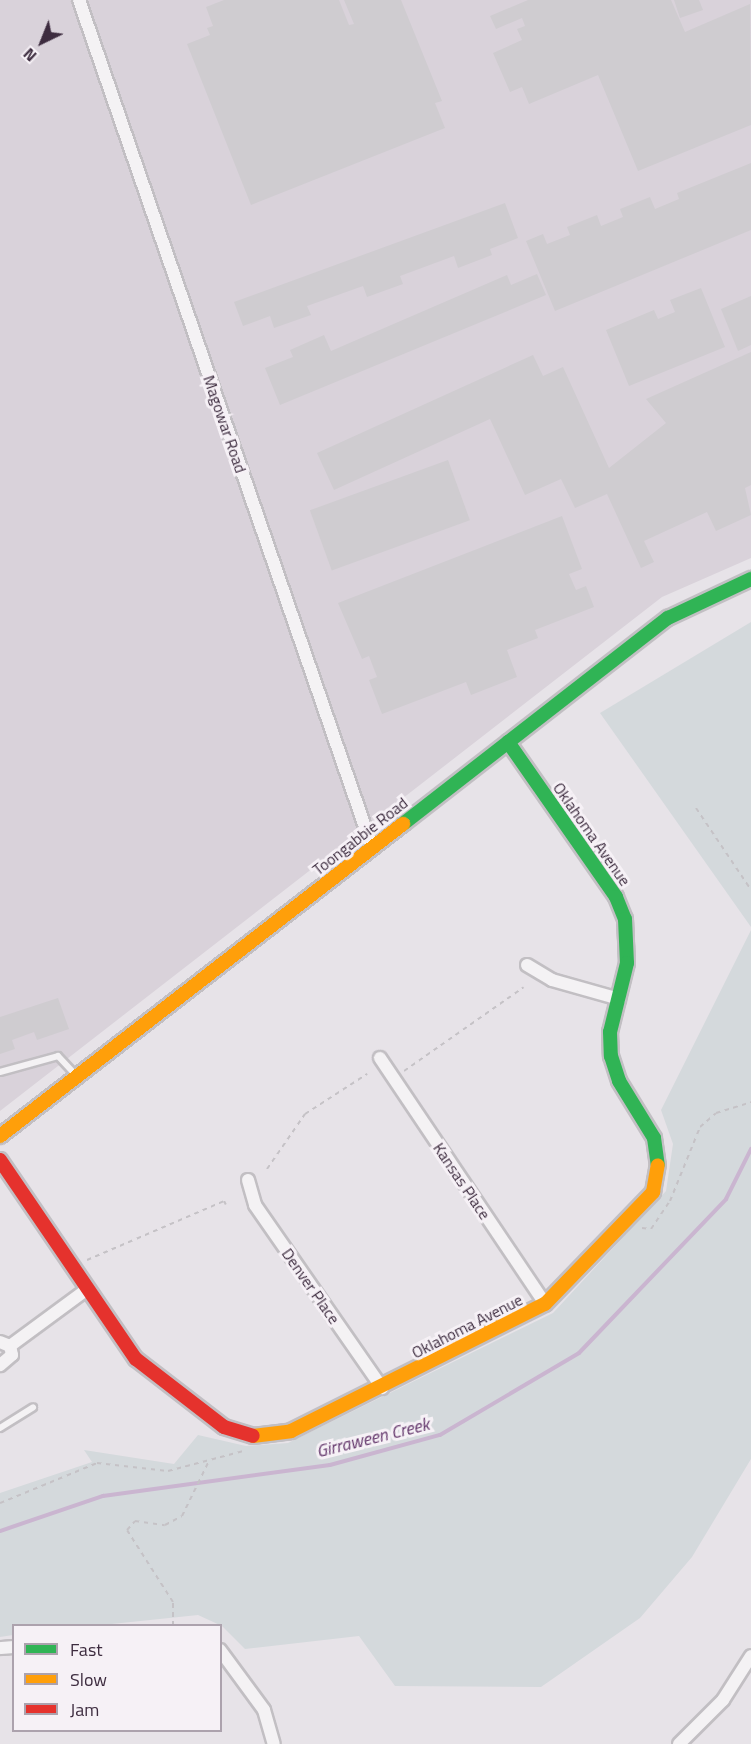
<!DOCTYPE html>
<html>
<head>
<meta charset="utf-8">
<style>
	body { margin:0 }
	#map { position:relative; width:751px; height:1744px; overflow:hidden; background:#e7e3e8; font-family:"Titillium Web",sans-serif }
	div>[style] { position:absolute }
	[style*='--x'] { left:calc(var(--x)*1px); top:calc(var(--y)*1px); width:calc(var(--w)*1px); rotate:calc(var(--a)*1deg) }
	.built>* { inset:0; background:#d9d2da }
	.green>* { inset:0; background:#d4d9dc }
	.stream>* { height:4px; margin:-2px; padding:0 2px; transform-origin:2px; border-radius:2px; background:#cab5d0 }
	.building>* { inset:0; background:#cfccd0; transform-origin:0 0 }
	.path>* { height:2px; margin-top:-1px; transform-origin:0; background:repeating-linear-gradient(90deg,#c5c2c6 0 4.5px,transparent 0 9px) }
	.roads { filter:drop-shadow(2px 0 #c2bfc3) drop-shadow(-2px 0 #c2bfc3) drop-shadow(0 2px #c2bfc3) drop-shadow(0 -2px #c2bfc3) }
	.lane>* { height:6px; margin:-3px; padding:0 3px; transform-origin:3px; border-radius:3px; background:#f4f2f4 }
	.street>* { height:12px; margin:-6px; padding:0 6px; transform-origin:6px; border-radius:6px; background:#f4f2f4 }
	.fast>* { height:14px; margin:-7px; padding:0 7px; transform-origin:7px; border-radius:7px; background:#30b455 }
	.slow>* { height:14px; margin:-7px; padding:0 7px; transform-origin:7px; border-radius:7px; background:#ff9f0a }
	.jam>* { height:14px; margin:-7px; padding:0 7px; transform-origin:7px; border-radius:7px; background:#e5322d }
	span { translate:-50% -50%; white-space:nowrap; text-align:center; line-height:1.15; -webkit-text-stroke:6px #f6f1f6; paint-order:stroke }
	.street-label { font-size:16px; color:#3d2c3f }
	.water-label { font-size:18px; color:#663a6e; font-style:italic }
	.legend { position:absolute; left:12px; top:1624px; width:210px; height:108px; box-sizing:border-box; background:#f6f1f6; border:2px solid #aca2ad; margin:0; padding:8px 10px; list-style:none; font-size:18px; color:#3d2c3f }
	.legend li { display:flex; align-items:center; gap:12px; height:30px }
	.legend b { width:30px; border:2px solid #aca2ad }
	.north { position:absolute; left:12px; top:12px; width:60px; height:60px; -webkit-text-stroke:4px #f6f1f6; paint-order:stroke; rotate:223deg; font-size:16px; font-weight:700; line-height:24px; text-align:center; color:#3d2c3f }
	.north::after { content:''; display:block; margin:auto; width:21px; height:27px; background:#3d2c3f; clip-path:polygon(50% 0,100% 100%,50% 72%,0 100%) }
</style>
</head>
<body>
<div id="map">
	<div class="built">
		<div style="clip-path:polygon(0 0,751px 0,751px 558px,662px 597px,0 1111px)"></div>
	</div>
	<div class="green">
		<div style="clip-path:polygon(751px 622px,751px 927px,600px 713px)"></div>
		<div style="clip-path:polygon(751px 930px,751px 1459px,692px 1557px,640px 1618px,541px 1687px,395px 1686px,359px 1636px,245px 1649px,222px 1626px,198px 1615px,102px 1625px,14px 1626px,13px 1635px,0 1637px,0 1493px,92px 1462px,84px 1450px,174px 1464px,198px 1435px,246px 1446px,288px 1443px,553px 1313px,666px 1191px,673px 1144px,661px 1110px)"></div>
	</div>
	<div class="stream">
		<div style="--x:0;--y:1531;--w:109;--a:-18.8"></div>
		<div style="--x:103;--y:1496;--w:229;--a:-7.8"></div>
		<div style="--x:330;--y:1465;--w:114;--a:-15.3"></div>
		<div style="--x:440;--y:1435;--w:161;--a:-30.5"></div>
		<div style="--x:579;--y:1353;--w:213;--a:-46.3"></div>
		<div style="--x:726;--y:1199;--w:56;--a:-63.4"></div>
	</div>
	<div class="building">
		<div style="clip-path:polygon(224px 0,339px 0,349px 25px,354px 24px,344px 0,401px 0,442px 101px,435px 103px,445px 128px,251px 205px,187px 44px,210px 35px,207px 28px,213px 26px,206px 7px)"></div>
		<div style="clip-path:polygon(528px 0,671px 0,685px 32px,750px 4px,751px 125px,638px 171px,598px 75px,529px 104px,522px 87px,510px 92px,493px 53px,522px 40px,517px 29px,525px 26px,522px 18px,496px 29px,490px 16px)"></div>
		<div style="clip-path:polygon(674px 0,699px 0,703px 10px,680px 18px)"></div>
		<div style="clip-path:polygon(751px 163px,751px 230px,555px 311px,526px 241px,543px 234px,547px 244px,570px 235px,567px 227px,597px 215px,601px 226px,623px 217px,620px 209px,650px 197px,655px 209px,679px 199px,677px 193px)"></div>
		<div style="clip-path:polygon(505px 203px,518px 238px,490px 249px,492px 255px,458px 268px,454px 256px,400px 276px,403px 284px,367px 297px,363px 286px,307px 306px,311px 315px,274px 328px,270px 316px,243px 326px,234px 302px)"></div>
		<div style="clip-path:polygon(537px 274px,546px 295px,280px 405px,265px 368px,293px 357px,290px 350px,324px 335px,331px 351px,507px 275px,511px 285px)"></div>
		<div style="clip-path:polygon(701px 288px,725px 347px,629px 386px,606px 330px,654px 310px,658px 319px,675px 312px,670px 300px)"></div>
		<div style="clip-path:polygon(751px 296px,751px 345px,738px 351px,721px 309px)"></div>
		<div style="clip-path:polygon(751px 352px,751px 485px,745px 488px,751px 515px,716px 531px,707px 512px,644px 541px,654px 562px,641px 568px,607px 494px,575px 508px,561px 479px,525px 495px,490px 419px,334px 490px,317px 453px,533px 355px,543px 376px,563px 367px,609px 468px,666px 423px,646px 399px)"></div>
		<div style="left:448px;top:460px;width:64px;height:147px;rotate:70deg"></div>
		<div style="clip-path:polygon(562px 516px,582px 569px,569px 574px,576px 590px,586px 586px,594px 607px,535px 630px,538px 638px,507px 650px,517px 677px,471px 695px,466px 682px,382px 714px,369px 680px,377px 677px,369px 656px,362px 659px,338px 603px)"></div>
		<div style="clip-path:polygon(58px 998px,69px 1029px,37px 1040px,34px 1032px,12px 1040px,15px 1049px,0 1054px,0 1017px)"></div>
	</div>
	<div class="path">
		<div style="--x:696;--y:808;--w:99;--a:56.1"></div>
		<div style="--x:404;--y:1071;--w:146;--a:-35"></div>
		<div style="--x:267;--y:1169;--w:67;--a:-55.4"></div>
		<div style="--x:305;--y:1114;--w:74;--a:-32.8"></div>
		<div style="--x:642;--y:1228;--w:9;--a:6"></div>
		<div style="--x:651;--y:1229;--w:34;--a:-56"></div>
		<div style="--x:670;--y:1201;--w:80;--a:-67.9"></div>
		<div style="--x:700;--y:1127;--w:21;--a:-41"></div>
		<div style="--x:716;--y:1113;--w:37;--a:-17"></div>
		<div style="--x:87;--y:1260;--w:149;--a:-23.3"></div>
		<div style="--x:224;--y:1201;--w:4;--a:63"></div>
		<div style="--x:0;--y:1503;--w:105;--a:-22.4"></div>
		<div style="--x:97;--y:1463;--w:71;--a:6.4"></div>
		<div style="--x:168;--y:1471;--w:78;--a:-14.9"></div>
		<div style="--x:173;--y:1626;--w:24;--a:-90"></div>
		<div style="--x:173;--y:1602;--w:85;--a:-122.6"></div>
		<div style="--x:127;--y:1530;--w:12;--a:-48"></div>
		<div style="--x:135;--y:1521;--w:30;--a:8"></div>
		<div style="--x:165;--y:1525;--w:19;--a:-28"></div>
		<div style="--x:182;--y:1516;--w:59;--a:-63.9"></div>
	</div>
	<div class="roads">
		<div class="lane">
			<div style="--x:0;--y:1072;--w:60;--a:-15.4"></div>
			<div style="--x:58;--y:1056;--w:26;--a:47"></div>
			<div style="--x:0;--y:1428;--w:39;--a:-32"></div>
		</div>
		<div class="street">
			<div style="--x:79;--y:0;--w:896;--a:70.92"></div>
			<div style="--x:527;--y:965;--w:29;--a:31"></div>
			<div style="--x:552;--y:980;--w:70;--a:15.8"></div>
			<div style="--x:380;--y:1058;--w:296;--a:56.1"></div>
			<div style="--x:248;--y:1180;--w:26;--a:74"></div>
			<div style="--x:255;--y:1205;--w:223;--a:55.2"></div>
			<div style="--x:0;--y:1342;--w:11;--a:22"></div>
			<div style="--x:10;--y:1346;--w:9;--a:77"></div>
			<div style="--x:12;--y:1355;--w:16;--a:140"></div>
			<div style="--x:10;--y:1346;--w:94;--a:-36.4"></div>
			<div style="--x:0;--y:1648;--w:14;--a:-4"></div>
			<div style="--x:220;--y:1650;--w:74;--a:53.7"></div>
			<div style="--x:264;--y:1710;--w:35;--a:74"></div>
			<div style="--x:679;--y:1744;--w:62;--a:-45"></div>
			<div style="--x:723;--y:1700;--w:52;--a:-57.5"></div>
		</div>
		<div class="fast">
			<div style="--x:508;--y:742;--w:189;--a:55.1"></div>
			<div style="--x:616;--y:897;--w:24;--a:68"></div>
			<div style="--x:625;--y:919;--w:44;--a:87.4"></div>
			<div style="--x:627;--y:963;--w:71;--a:103.8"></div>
			<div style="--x:610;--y:1032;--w:24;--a:88"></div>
			<div style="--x:611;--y:1056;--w:26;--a:72"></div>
			<div style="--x:619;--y:1081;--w:67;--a:58.4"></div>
			<div style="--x:654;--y:1138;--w:27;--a:82"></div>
			<div style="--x:403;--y:824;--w:336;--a:-37.9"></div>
			<div style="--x:668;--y:618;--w:92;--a:-25.2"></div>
		</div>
		<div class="slow">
			<div style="--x:0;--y:1136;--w:510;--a:-37.75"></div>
			<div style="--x:253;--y:1436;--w:38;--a:-7"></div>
			<div style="--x:291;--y:1431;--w:284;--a:-26.6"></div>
			<div style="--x:545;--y:1304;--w:156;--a:-46"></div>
			<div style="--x:653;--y:1192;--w:27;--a:-80"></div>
		</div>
		<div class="jam">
			<div style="--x:0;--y:1160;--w:241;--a:55.7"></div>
			<div style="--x:136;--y:1359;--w:111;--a:37.7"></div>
			<div style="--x:224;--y:1427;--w:30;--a:17"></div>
		</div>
	</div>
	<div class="street-label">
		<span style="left:225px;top:424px;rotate:71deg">Magowar Road</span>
		<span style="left:592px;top:834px;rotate:55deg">Oklahoma Avenue</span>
		<span style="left:360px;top:836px;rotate:-38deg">Toongabbie Road</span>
		<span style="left:462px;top:1181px;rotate:56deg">Kansas Place</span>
		<span style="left:311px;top:1286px;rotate:55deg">Denver Place</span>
		<span style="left:467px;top:1326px;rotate:-27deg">Oklahoma Avenue</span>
	</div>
	<div class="water-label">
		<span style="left:373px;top:1438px;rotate:-14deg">Girraween Creek</span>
	</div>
	<ul class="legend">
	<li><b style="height:8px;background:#30b455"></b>Fast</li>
	<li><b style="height:8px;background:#ff9f0a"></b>Slow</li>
	<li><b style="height:8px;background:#e5322d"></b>Jam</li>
	</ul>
	<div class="north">N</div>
</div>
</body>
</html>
